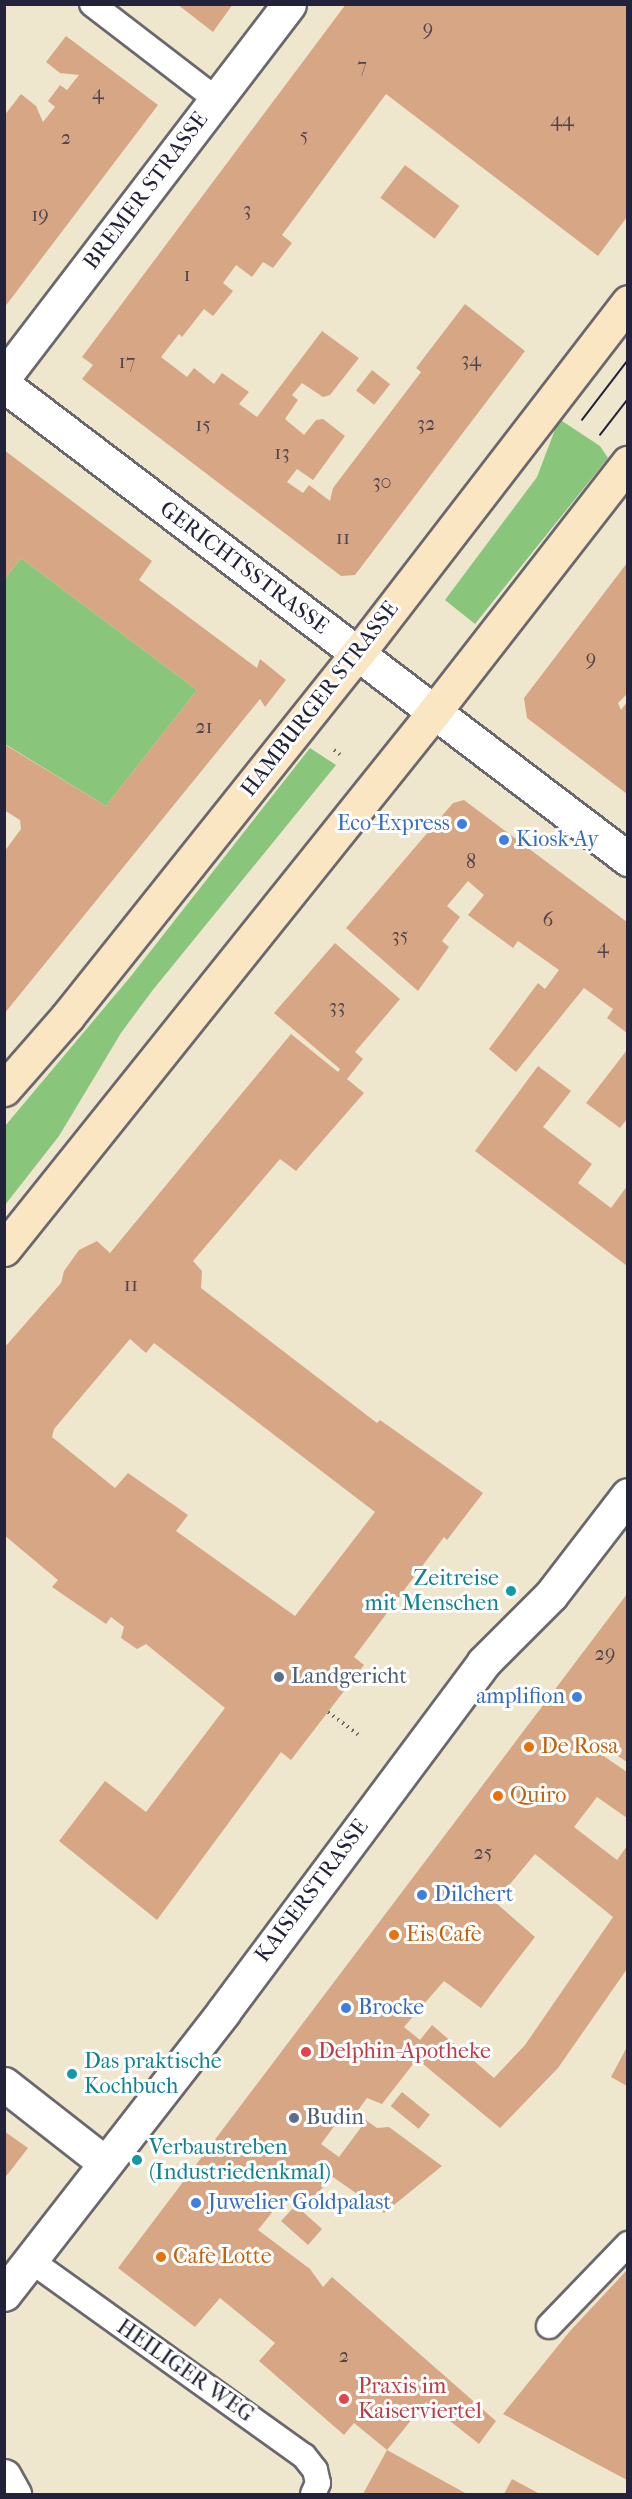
<!DOCTYPE html>
<html>
<head>
<meta charset="utf-8">
<style>
	body { margin:0 }
	#map { position:relative; width:632px; height:2499px; overflow:hidden; background:#efe7cd; font-family:"IM FELL French Canon",serif }
	div>[style] { position:absolute }
	[style*='--x'] { left:calc(var(--x)*1px); top:calc(var(--y)*1px); width:calc(var(--w)*1px); rotate:calc(var(--a)*1deg) }
	.green>* { inset:0; background:#89c57b }
	.building>* { inset:0; background:#d7a785; transform-origin:0 0 }
	.path>* { height:4px; margin-top:-2px; transform-origin:0; background:repeating-linear-gradient(90deg,#6a676e 0 1.5px,transparent 0 6px) }
	.roads { filter:drop-shadow(2px 0 #6a676e) drop-shadow(-2px 0 #6a676e) drop-shadow(0 2px #6a676e) drop-shadow(0 -2px #6a676e) }
	.lane>* { height:24px; margin:-12px; padding:0 12px; transform-origin:12px; border-radius:12px; background:#fff }
	.street>* { height:33px; margin:-16.5px; padding:0 16.5px; transform-origin:16.5px; border-radius:16.5px; background:#fff }
	.secondary>* { height:33px; margin:-16.5px; padding:0 16.5px; transform-origin:16.5px; border-radius:16.5px; background:#fbe6c3 }
	.tram>* { height:1.5px; margin:-0.75px; padding:0 0.75px; transform-origin:0.75px; border-radius:0.75px; background:#22223b }
	.dots>* { width:16px; height:16px; translate:-50% -50%; box-sizing:border-box; border:3px solid #fff; border-radius:50% }
	span { translate:-50% -50%; white-space:nowrap; text-align:center; line-height:1.15; -webkit-text-stroke:6px #fff; paint-order:stroke }
	.number-label { font-size:20px; color:#4f434e }
	.number-label span { -webkit-text-stroke-width:0 }
	.street-label { font-size:22px; color:#22223b }
	.shop-label { font-size:22px; color:#366cbe }
	.right { translate:-100% -50%; text-align:right }
	.left { translate:0 -50%; text-align:left }
	.culture-label { font-size:22px; color:#0d838f }
	.service-label { font-size:22px; color:#4e5e75 }
	.food-label { font-size:22px; color:#c56008 }
	.health-label { font-size:22px; color:#be3a42 }
	.frame { position:absolute; inset:0; border:6px solid #22223b; pointer-events:none }
</style>
</head>
<body>
<div id="map">
	<div class="green">
		<div style="clip-path:polygon(559px 419px,600px 446px,608px 458px,475px 624px,445px 600px,537px 477px)"></div>
		<div style="clip-path:polygon(21px 558px,197px 690px,106px 806px,5px 744px,4px 580px)"></div>
		<div style="clip-path:polygon(310px 748px,336px 765px,152px 991px,121px 1033px,59px 1136px,5px 1205px,5px 1126px,131px 976px)"></div>
	</div>
	<div class="building">
		<div style="clip-path:polygon(177px 4px,233px 4px,213px 32px)"></div>
		<div style="clip-path:polygon(346px 4px,627px 4px,627px 217px,598px 256px,386px 94px,282px 235px,292px 243px,273px 268px,263px 262px,252px 277px,236px 265px,223px 283px,233px 291px,213px 316px,204px 309px,182px 337px,179px 334px,161px 357px,187px 377px,194px 368px,214px 384px,222px 373px,249px 392px,239px 404px,257px 417px,322px 331px,359px 358px,330px 395px,323px 397px,302px 383px,292px 395px,298px 400px,285px 419px,304px 435px,316px 420px,323px 419px,345px 436px,313px 480px,297px 469px,287px 482px,303px 493px,309px 485px,330px 501px,333px 488px,421px 372px,416px 368px,465px 304px,525px 351px,355px 575px,341px 576px,82px 379px,93px 365px,82px 357px)"></div>
		<div style="clip-path:polygon(66px 36px,158px 105px,4px 308px,4px 116px,21px 94px,36px 106px,43px 122px,55px 107px,48px 101px,60px 85px,67px 90px,79px 75px,60px 73px,46px 62px)"></div>
		<div style="left:405px;top:165px;width:68px;height:41px;rotate:37deg"></div>
		<div style="left:372px;top:370px;width:23px;height:26px;rotate:38deg"></div>
		<div style="clip-path:polygon(4px 450px,152px 561px,139px 580px,257px 668px,260px 659px,286px 680px,265px 707px,260px 699px,4px 1014px,4px 852px,21px 829px,20px 820px,4px 810px,4px 744px,106px 806px,197px 690px,21px 558px,4px 580px)"></div>
		<div style="clip-path:polygon(627px 563px,627px 694px,618px 703px,621px 710px,627px 702px,627px 794px,527px 718px,524px 698px)"></div>
		<div style="clip-path:polygon(464px 800px,627px 922px,627px 1033px,607px 1018px,613px 1009px,584px 988px,516px 1072px,489px 1049px,538px 983px,545px 989px,559px 970px,518px 941px,513px 948px,468px 915px,484px 895px,468px 881px,447px 906px,460px 917px,442px 941px,449px 947px,418px 991px,346px 928px,453px 803px)"></div>
		<div style="clip-path:polygon(evenodd,335px 943px,400px 999px,355px 1052px,363px 1059px,347px 1079px,364px 1093px,296px 1171px,280px 1159px,193px 1261px,202px 1271px,201px 1288px,377px 1423px,380px 1420px,483px 1493px,447px 1540px,444px 1537px,354px 1657px,364px 1665px,291px 1760px,281px 1752px,157px 1920px,59px 1841px,105px 1781px,146px 1812px,225px 1708px,146px 1644px,137px 1649px,121px 1638px,124px 1627px,111px 1617px,106px 1624px,52px 1587px,58px 1580px,4px 1535px,4px 1348px,61px 1283px,64px 1271px,79px 1250px,97px 1241px,110px 1253px,291px 1034px,338px 1072px,340px 1069px,274px 1013px,335px 943px,130px 1339px,146px 1353px,154px 1343px,375px 1512px,295px 1616px,176px 1531px,188px 1515px,128px 1473px,115px 1488px,52px 1437px,54px 1429px,130px 1339px)"></div>
		<div style="clip-path:polygon(627px 1050px,627px 1119px,620px 1128px,586px 1103px)"></div>
		<div style="clip-path:polygon(538px 1066px,571px 1091px,543px 1127px,592px 1164px,578px 1183px,611px 1208px,627px 1186px,627px 1266px,475px 1151px)"></div>
		<div style="clip-path:polygon(evenodd,627px 1594px,627px 1762px,607px 1749px,602px 1755px,627px 1772px,627px 1818px,597px 1797px,574px 1827px,617px 1860px,627px 1846px,627px 1969px,558px 2068px,500px 2128px,417px 2059px,382px 2104px,367px 2098px,356px 2113px,377px 2128px,389px 2127px,442px 2166px,384px 2213px,333px 2177px,301px 2210px,322px 2229px,308px 2245px,281px 2221px,296px 2205px,286px 2195px,258px 2230px,310px 2269px,323px 2287px,332px 2277px,496px 2421px,479px 2444px,426px 2402px,387px 2450px,354px 2423px,344px 2435px,259px 2361px,275px 2343px,220px 2298px,195px 2327px,118px 2268px,627px 1594px,535px 1854px,613px 1917px,525px 2045px,494px 2078px,432px 2025px,420px 2040px,404px 2027px,444px 1981px,481px 2008px,507px 1973px,535px 1937px,495px 1902px,535px 1854px,627px 1594px,344px 2113px,362px 2126px,339px 2157px,321px 2144px,344px 2113px)"></div>
		<div style="clip-path:polygon(627px 2047px,627px 2086px,611px 2077px)"></div>
		<div style="left:402px;top:2092px;width:36px;height:18px;rotate:39deg"></div>
		<div style="clip-path:polygon(4px 2131px,28px 2148px,4px 2179px)"></div>
		<div style="clip-path:polygon(627px 2270px,627px 2480px,503px 2414px,570px 2331px)"></div>
		<div style="clip-path:polygon(387px 2450px,467px 2494px,363px 2494px)"></div>
		<div style="clip-path:polygon(512px 2479px,540px 2494px,504px 2494px)"></div>
	</div>
	<div class="path">
		<div style="--x:334;--y:750;--w:10;--a:37"></div>
		<div style="--x:328;--y:1712;--w:39;--a:37"></div>
	</div>
	<div class="roads">
		<div class="lane">
			<div style="--x:92;--y:4;--w:156;--a:37.5"></div>
			<div style="--x:30;--y:2260;--w:337;--a:35.6"></div>
			<div style="--x:304;--y:2456;--w:18;--a:52"></div>
			<div style="--x:315;--y:2470;--w:13;--a:77"></div>
			<div style="--x:318;--y:2483;--w:12;--a:114"></div>
			<div style="--x:549;--y:2326;--w:114;--a:-46.1"></div>
		</div>
		<div class="street">
			<div style="--x:4;--y:377;--w:469;--a:-52.6"></div>
			<div style="--x:4;--y:385;--w:784;--a:37.22"></div>
			<div style="--x:4;--y:2084;--w:127;--a:38"></div>
			<div style="--x:4;--y:2294;--w:358;--a:-52.1"></div>
			<div style="--x:224;--y:2011;--w:434;--a:-53.3"></div>
			<div style="--x:483;--y:1663;--w:96;--a:-45"></div>
			<div style="--x:551;--y:1595;--w:126;--a:-52.4"></div>
			<div style="--x:4;--y:2476;--w:21;--a:61"></div>
		</div>
		<div class="secondary">
			<div style="--x:4;--y:1089;--w:96;--a:-48.8"></div>
			<div style="--x:67;--y:1017;--w:466;--a:-51.4"></div>
			<div style="--x:358;--y:653;--w:443;--a:-52.4"></div>
			<div style="--x:4;--y:1249;--w:688;--a:-51.31"></div>
			<div style="--x:434;--y:712;--w:316;--a:-52.1"></div>
		</div>
	</div>
	<div class="tram">
		<div style="--x:582;--y:420;--w:76;--a:-52.5"></div>
		<div style="--x:600;--y:435;--w:46;--a:-52.1"></div>
	</div>
	<div class="dots">
		<div style="left:462px;top:824px;background:#3f7fe0"></div>
		<div style="left:504px;top:840px;background:#3f7fe0"></div>
		<div style="left:511px;top:1591px;background:#0f9aa8"></div>
		<div style="left:279px;top:1677px;background:#5c6f8a"></div>
		<div style="left:577px;top:1697px;background:#3f7fe0"></div>
		<div style="left:529px;top:1747px;background:#e8710a"></div>
		<div style="left:498px;top:1796px;background:#e8710a"></div>
		<div style="left:422px;top:1895px;background:#3f7fe0"></div>
		<div style="left:394px;top:1935px;background:#e8710a"></div>
		<div style="left:346px;top:2008px;background:#3f7fe0"></div>
		<div style="left:306px;top:2052px;background:#e0444e"></div>
		<div style="left:72px;top:2074px;background:#0f9aa8"></div>
		<div style="left:294px;top:2118px;background:#5c6f8a"></div>
		<div style="left:137px;top:2160px;background:#0f9aa8"></div>
		<div style="left:196px;top:2203px;background:#3f7fe0"></div>
		<div style="left:161px;top:2257px;background:#e8710a"></div>
		<div style="left:344px;top:2399px;background:#e0444e"></div>
	</div>
	<div class="number-label">
		<span style="left:428px;top:28px">9</span>
		<span style="left:362px;top:65px">7</span>
		<span style="left:98px;top:92px">4</span>
		<span style="left:562px;top:119px">44</span>
		<span style="left:304px;top:135px">5</span>
		<span style="left:66px;top:137px">2</span>
		<span style="left:247px;top:209px">3</span>
		<span style="left:40px;top:214px">19</span>
		<span style="left:187px;top:274px">1</span>
		<span style="left:471px;top:359px">34</span>
		<span style="left:127px;top:361px">17</span>
		<span style="left:426px;top:423px">32</span>
		<span style="left:203px;top:424px">15</span>
		<span style="left:282px;top:452px">13</span>
		<span style="left:382px;top:481px">30</span>
		<span style="left:343px;top:537px">11</span>
		<span style="left:591px;top:658px">9</span>
		<span style="left:204px;top:726px">21</span>
		<span style="left:471px;top:861px">8</span>
		<span style="left:548px;top:919px">6</span>
		<span style="left:400px;top:935px">35</span>
		<span style="left:603px;top:946px">4</span>
		<span style="left:337px;top:1006px">33</span>
		<span style="left:131px;top:1284px">11</span>
		<span style="left:605px;top:1653px">29</span>
		<span style="left:483px;top:1852px">25</span>
		<span style="left:344px;top:2355px">2</span>
	</div>
	<div class="street-label">
		<span style="left:146px;top:191px;rotate:-53deg">BREMER STRASSE</span>
		<span style="left:244px;top:568px;rotate:37deg">GERICHTSSTRASSE</span>
		<span style="left:320px;top:699px;rotate:-52deg">HAMBURGER STRASSE</span>
		<span style="left:312px;top:1891px;rotate:-53deg">KAISERSTRASSE</span>
		<span style="left:185px;top:2371px;rotate:35deg">HEILIGER WEG</span>
	</div>
	<div class="shop-label">
		<span class="right" style="left:450px;top:824px">Eco-Express</span>
		<span class="left" style="left:516px;top:840px">Kiosk Ay</span>
		<span class="right" style="left:565px;top:1697px">amplifion</span>
		<span class="left" style="left:434px;top:1895px">Dilchert</span>
		<span class="left" style="left:358px;top:2008px">Brocke</span>
		<span class="left" style="left:208px;top:2203px">Juwelier Goldpalast</span>
	</div>
	<div class="culture-label">
		<span class="right" style="left:499px;top:1591px">Zeitreise<br>mit Menschen</span>
		<span class="left" style="left:84px;top:2074px">Das praktische<br>Kochbuch</span>
		<span class="left" style="left:149px;top:2160px">Verbaustreben<br>(Industriedenkmal)</span>
	</div>
	<div class="service-label">
		<span class="left" style="left:291px;top:1677px">Landgericht</span>
		<span class="left" style="left:306px;top:2118px">Budin</span>
	</div>
	<div class="food-label">
		<span class="left" style="left:541px;top:1747px">De Rosa</span>
		<span class="left" style="left:510px;top:1796px">Quiro</span>
		<span class="left" style="left:406px;top:1935px">Eis Cafe</span>
		<span class="left" style="left:173px;top:2257px">Cafe Lotte</span>
	</div>
	<div class="health-label">
		<span class="left" style="left:318px;top:2052px">Delphin-Apotheke</span>
		<span class="left" style="left:358px;top:2399px">Praxis im<br>Kaiserviertel</span>
	</div>
	<div class="frame"></div>
</div>
</body>
</html>
